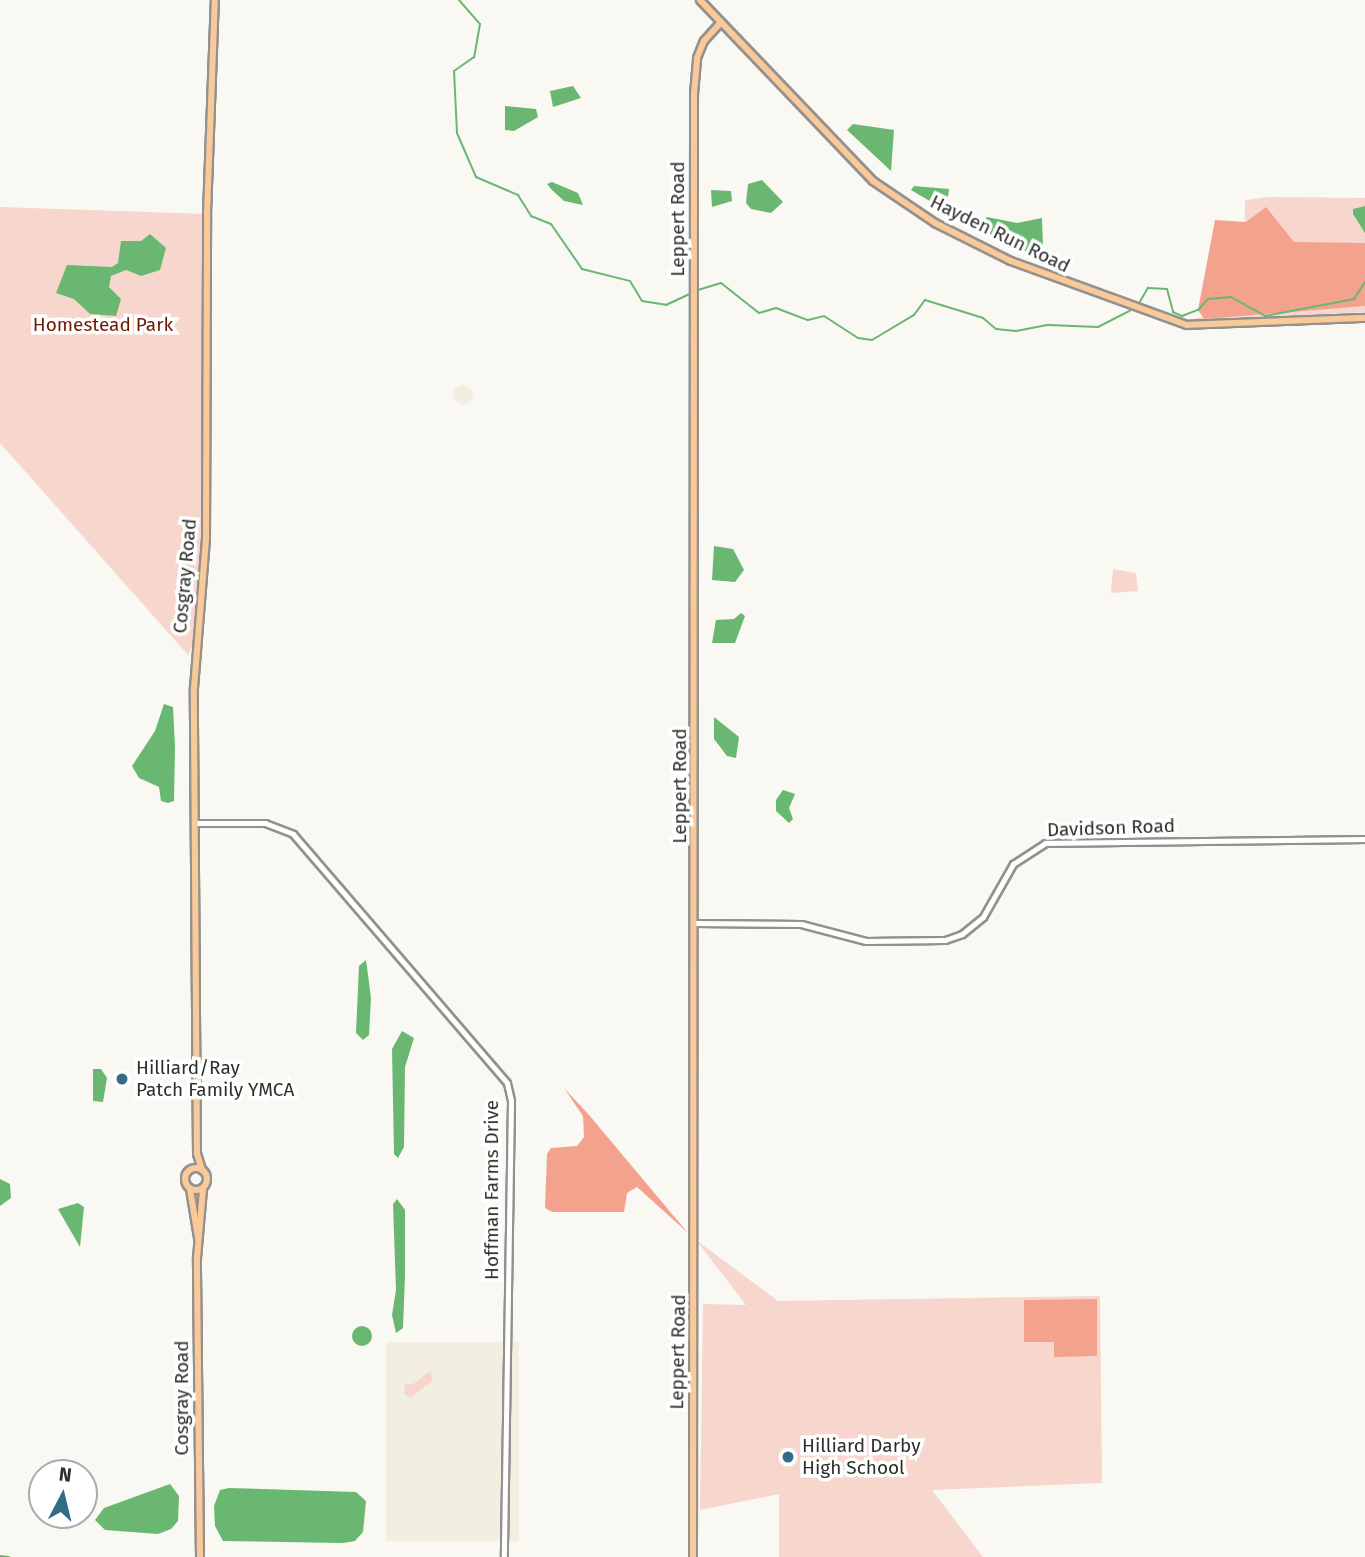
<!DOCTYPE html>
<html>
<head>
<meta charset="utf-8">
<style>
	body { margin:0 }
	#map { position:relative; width:1365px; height:1557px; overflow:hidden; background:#f9f8f3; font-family:"Fira Sans",sans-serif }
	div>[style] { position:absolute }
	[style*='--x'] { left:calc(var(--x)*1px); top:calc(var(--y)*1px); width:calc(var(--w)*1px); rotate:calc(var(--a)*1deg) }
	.built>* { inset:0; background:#f2eee2; transform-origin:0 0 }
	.round { border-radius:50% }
	.green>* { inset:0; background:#f7d6cd }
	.forest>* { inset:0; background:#f3a28d }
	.water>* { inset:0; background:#69b771 }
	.stream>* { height:2px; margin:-1px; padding:0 1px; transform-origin:1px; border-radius:1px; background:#69b771 }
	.roads { filter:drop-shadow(2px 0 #93918d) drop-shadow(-2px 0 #93918d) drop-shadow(0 2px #93918d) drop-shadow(0 -2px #93918d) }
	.minor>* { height:5px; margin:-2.5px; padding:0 2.5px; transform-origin:2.5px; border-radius:2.5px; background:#fff }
	.major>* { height:6px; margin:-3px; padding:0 3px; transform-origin:3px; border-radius:3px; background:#fac999 }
	.major>.ring { margin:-3px; padding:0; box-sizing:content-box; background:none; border:6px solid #fac999; border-radius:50% }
	.dots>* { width:19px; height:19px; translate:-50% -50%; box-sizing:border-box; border:4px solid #fff; border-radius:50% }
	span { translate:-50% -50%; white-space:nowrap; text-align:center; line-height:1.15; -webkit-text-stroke:7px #fff; paint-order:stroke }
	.street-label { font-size:19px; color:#2e2e2c }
	.park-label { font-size:19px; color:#6f1700 }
	.poi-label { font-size:19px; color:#2e2e2c }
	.left { translate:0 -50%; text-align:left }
	.north { position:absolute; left:28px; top:1459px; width:70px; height:70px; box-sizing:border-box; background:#fff; border:2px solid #ababab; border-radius:50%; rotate:7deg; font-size:19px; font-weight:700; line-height:28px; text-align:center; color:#2e2e2c }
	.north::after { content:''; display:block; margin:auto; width:24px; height:32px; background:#336c86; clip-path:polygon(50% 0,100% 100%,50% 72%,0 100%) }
</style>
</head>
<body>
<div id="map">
	<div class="built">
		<div class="round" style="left:453px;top:385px;width:20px;height:20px"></div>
		<div style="left:386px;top:1342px;width:133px;height:199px"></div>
	</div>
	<div class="green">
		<div style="clip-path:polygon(1270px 197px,1365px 198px,1365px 312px,1187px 321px,1244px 305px,1245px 200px)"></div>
		<div style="clip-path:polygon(0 207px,207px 214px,206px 539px,195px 640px,188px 655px,0 443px)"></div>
		<div style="clip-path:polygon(1113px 569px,1136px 573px,1138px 591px,1111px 593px)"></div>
		<div style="clip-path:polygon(696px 1240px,778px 1301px,1100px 1296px,1102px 1483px,932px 1490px,983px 1557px,779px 1557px,779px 1494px,700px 1510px,703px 1304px,746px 1305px)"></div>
		<div style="clip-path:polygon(430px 1371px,433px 1381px,410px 1398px,404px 1393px,405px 1383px,412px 1385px)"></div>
	</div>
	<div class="forest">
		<div style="clip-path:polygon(1266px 207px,1294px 242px,1365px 243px,1365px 306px,1204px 319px,1198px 310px,1215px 220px,1246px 222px)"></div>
		<div style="clip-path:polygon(564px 1088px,589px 1115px,688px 1233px,637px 1187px,627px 1193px,624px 1212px,552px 1212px,545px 1208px,547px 1154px,551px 1148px,577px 1146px,584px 1137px,583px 1116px)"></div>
		<div style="clip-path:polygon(1097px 1299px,1097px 1356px,1054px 1357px,1054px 1342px,1024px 1342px,1024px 1300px)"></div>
	</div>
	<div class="water">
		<div style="clip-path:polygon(573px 86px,581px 98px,553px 107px,550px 91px)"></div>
		<div style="clip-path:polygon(505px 106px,536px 109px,538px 117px,514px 131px,505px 130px)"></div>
		<div style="clip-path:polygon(853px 124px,894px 130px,891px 171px,847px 130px)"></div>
		<div style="clip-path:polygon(762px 180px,783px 202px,771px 213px,751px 209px,746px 203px,748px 184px)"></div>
		<div style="clip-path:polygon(552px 182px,578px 193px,583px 205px,564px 201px,551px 189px,547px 184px)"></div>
		<div style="clip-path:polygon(914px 186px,949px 189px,947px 204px,940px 207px,911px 190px)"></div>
		<div style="clip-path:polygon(711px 190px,731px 191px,732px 201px,712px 207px)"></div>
		<div style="clip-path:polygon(1365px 206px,1365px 233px,1353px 214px,1353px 209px)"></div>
		<div style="clip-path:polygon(987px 217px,1017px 223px,1042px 218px,1043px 247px,1032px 253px,1012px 247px,990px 234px,982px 222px)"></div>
		<div style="clip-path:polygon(150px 234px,166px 248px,160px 270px,141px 276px,126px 270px,111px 276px,109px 287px,121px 299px,116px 316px,90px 314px,74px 299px,56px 293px,67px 265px,112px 267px,118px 263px,121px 241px,141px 241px)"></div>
		<div style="clip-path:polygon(714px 546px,733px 549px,744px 570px,735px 582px,712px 580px)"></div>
		<div style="clip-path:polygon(741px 613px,745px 616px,735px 643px,712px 643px,716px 620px,734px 619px)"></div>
		<div style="clip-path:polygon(164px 704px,173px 707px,175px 747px,174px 801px,168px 803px,161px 801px,159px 787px,139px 778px,132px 766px,155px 731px)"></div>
		<div style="clip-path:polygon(714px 717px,739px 737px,736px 758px,727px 756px,714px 739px)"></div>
		<div style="clip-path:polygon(783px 790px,795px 794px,789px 808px,793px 819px,789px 823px,776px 811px,776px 800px)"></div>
		<div style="clip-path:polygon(366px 960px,371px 998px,369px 1035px,363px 1040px,356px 1033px,359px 966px)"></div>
		<div style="clip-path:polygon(402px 1031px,414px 1038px,405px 1067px,404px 1147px,398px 1158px,394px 1154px,392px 1049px)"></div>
		<div style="clip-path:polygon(93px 1069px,101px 1069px,107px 1078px,103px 1102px,93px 1101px)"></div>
		<div style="clip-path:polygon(0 1179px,10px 1184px,11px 1198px,0 1206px)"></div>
		<div style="clip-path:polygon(397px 1199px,405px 1210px,405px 1276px,403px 1328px,396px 1333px,392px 1315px,396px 1290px,393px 1204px)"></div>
		<div style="clip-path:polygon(78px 1203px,84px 1207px,80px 1247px,58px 1209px)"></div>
		<div class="round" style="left:352px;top:1326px;width:20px;height:20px"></div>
		<div style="clip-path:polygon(170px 1484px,179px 1496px,178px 1521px,171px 1529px,158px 1534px,105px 1530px,95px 1520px,104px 1508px)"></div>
		<div style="clip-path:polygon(229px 1488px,356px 1492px,366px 1501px,363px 1532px,355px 1541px,343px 1543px,223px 1541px,215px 1526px,214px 1506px,220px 1490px)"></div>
	</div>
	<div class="stream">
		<div style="--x:459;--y:0;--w:32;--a:49"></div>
		<div style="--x:480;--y:24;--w:34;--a:100"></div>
		<div style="--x:474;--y:57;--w:24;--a:145"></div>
		<div style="--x:454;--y:71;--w:62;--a:87.2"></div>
		<div style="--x:457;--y:133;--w:48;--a:66.6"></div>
		<div style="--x:476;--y:177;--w:46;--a:23.2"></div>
		<div style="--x:518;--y:195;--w:25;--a:58"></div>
		<div style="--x:531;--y:216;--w:22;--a:22"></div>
		<div style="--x:551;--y:224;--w:55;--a:55.4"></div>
		<div style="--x:582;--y:269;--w:49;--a:14"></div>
		<div style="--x:630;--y:281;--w:23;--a:59"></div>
		<div style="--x:642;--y:301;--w:24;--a:9"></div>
		<div style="--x:666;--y:305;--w:26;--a:-25"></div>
		<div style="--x:698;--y:290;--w:24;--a:-17"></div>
		<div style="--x:721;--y:283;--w:48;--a:38.3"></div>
		<div style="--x:759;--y:313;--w:18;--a:-16"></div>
		<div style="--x:776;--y:308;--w:34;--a:21"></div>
		<div style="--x:808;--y:320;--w:16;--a:-14"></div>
		<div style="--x:824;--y:316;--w:40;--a:32.9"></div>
		<div style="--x:858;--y:338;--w:14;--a:8"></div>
		<div style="--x:872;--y:340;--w:49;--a:-30.8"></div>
		<div style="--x:914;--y:315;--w:19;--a:-54"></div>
		<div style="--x:925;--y:300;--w:61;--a:17.2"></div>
		<div style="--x:983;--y:318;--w:17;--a:40"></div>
		<div style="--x:996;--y:329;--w:20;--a:6"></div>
		<div style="--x:1016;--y:331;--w:33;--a:-11"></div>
		<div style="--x:1048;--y:325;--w:50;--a:2.3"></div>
		<div style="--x:1098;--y:327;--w:36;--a:-27"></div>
		<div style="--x:1138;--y:305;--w:20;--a:-60"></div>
		<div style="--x:1148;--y:288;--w:19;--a:3"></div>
		<div style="--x:1167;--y:289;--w:24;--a:75"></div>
		<div style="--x:1173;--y:312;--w:10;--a:24"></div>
		<div style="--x:1182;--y:316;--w:17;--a:-21"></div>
		<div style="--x:1198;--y:310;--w:15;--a:-48"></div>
		<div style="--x:1208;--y:299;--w:23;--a:-5"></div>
		<div style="--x:1231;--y:297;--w:39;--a:29"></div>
		<div style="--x:1265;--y:316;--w:91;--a:-10.8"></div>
		<div style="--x:1354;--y:299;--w:20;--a:-57"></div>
		<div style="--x:0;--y:1556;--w:9;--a:6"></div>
	</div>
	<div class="roads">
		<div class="minor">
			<div style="--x:195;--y:823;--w:70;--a:0"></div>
			<div style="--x:265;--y:823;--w:30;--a:21"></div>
			<div style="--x:293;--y:834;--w:328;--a:49.3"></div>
			<div style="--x:507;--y:1083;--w:18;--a:77"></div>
			<div style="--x:511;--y:1101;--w:456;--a:90.9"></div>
			<div style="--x:696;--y:923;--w:105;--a:0.5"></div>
			<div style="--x:801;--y:924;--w:67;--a:14.7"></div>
			<div style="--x:866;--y:941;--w:79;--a:-0.7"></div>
			<div style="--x:945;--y:940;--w:18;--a:-19"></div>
			<div style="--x:962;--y:934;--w:27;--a:-39"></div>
			<div style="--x:983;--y:917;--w:61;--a:-60.5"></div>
			<div style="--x:1013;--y:864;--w:38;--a:-33"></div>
			<div style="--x:1045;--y:843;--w:320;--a:-0.7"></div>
		</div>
		<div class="major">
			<div style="--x:700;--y:0;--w:250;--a:46.3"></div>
			<div style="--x:873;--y:181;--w:75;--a:34.1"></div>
			<div style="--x:935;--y:223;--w:85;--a:26.6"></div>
			<div style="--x:1011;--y:261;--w:187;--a:20"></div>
			<div style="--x:1187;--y:325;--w:178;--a:-2.3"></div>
			<div class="ring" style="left:185px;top:1168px;width:16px;height:16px"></div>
			<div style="--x:202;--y:1170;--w:17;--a:-107"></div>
			<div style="--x:197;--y:1154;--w:466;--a:-90.4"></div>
			<div style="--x:194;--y:688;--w:149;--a:-85.4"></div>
			<div style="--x:206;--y:539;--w:325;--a:-89.8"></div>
			<div style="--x:207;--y:214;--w:214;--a:-87.9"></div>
			<div style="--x:190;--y:1189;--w:50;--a:80.7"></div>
			<div style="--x:200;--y:1557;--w:299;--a:-90.6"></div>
			<div style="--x:197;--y:1258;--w:69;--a:-85"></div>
			<div style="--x:693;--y:1557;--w:1463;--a:-89.96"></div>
			<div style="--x:694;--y:94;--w:36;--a:-85"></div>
			<div style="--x:697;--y:58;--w:18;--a:-68"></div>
			<div style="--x:704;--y:41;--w:25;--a:-48"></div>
		</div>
	</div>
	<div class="dots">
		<div style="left:122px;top:1079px;background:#336c86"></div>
		<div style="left:788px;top:1457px;background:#336c86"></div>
	</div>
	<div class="street-label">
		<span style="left:678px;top:219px;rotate:-90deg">Leppert Road</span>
		<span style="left:1000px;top:234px;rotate:26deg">Hayden Run Road</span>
		<span style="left:185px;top:576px;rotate:-85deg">Cosgray Road</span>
		<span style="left:680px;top:786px;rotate:-90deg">Leppert Road</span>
		<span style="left:1111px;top:828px;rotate:-2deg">Davidson Road</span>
		<span style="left:492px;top:1190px;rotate:-90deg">Hoffman Farms Drive</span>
		<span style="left:678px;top:1352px;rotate:-89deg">Leppert Road</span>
		<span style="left:182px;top:1398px;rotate:-90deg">Cosgray Road</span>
	</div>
	<div class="park-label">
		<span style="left:103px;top:325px">Homestead Park</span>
	</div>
	<div class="poi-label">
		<span class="left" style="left:136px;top:1079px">Hilliard/Ray<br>Patch Family YMCA</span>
		<span class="left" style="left:802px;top:1457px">Hilliard Darby<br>High School</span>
	</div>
	<div class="north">N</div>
</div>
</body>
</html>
